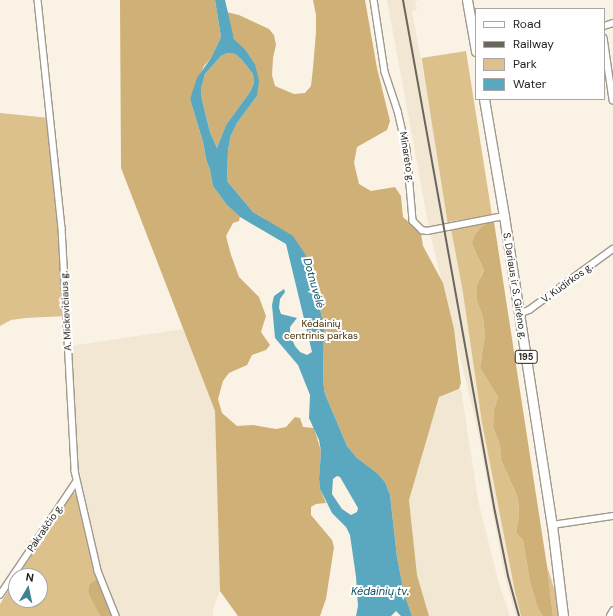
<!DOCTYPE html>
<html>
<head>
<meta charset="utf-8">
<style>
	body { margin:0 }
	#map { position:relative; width:613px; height:616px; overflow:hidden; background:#faf3e5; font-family:"DM Sans",sans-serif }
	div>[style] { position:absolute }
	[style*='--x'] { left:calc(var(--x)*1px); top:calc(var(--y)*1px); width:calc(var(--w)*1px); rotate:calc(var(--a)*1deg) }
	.built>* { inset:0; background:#f2e7d2 }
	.green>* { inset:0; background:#dcc18d; transform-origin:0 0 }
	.forest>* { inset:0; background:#cfb076 }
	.water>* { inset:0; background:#5aa8bf }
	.roads { filter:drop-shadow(1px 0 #a0998c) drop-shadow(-1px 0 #a0998c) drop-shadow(0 1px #a0998c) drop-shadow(0 -1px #a0998c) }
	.minor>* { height:5.5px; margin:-2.75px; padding:0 2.75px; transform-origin:2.75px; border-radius:2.75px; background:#fff }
	.primary>* { height:9px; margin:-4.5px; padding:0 4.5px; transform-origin:4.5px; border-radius:4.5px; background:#fff }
	.rail>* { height:2px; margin:-1px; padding:0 1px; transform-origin:1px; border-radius:1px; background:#6a665e }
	span { translate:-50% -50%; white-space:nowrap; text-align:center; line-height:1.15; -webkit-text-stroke:4px #fff; paint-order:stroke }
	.shield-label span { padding:1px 3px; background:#fff; border:1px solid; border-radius:3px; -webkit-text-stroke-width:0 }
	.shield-label { font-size:9px; color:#26231e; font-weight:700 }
	.street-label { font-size:10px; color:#26231e }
	.park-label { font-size:10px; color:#453000 }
	.water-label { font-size:11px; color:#0b5061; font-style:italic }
	.legend { position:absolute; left:475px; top:8px; width:130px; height:92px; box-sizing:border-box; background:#fff; border:1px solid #a8a7a5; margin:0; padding:5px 7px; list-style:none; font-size:12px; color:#26231e }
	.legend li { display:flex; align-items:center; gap:8px; height:20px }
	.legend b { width:20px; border:1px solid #a8a7a5 }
	.north { position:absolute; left:8px; top:568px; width:40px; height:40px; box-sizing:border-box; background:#fff; border:1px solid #a8a7a5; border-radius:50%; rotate:9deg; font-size:11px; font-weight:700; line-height:16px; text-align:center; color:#26231e }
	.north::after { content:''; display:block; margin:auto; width:14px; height:18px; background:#408194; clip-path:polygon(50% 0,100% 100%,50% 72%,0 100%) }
</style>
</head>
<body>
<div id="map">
	<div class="built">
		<div style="clip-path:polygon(387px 0,421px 0,415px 1px,417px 10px,412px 11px,451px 223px,429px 228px)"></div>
		<div style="clip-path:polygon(451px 229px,463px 293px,482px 423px,515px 592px,521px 616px,516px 616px,504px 573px,477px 427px,430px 233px)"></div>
		<div style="clip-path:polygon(183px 329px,215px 411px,220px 591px,213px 609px,213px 616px,119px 616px,106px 584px,91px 533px,77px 465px,70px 346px)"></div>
		<div style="clip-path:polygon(461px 389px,478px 500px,498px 580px,510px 616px,429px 616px,417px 575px,409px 500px,439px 397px)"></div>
	</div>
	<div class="green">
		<div style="left:466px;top:51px;width:166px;height:45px;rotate:81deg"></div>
		<div style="clip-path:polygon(0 113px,50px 118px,66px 316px,26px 318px,11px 320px,0 326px)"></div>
		<div style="clip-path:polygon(487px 223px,472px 244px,484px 270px,481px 276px,477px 301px,483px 317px,485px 335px,480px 368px,498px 397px,494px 410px,493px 427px,500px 445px,501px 460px,518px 498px,519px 514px,516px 533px,523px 540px,530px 582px,538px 609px,543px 616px,521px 616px,515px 592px,482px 423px,463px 293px,451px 229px)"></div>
		<div style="clip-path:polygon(73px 492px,78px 496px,98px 578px,89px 584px,88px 589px,100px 616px,0 616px,0 604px,16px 579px,16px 600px,40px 600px,40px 576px,18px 576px)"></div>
		<div style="clip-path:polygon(547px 566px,555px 591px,558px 616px,553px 616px)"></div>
	</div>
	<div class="forest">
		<div style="clip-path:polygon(120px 0,215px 0,221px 37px,211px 58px,204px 66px,190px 99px,203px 142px,206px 159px,210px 170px,213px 186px,227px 205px,240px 217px,239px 221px,233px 223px,226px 236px,231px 255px,239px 277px,259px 297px,266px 316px,261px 332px,270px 345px,266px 350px,252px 355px,247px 365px,229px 373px,223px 381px,218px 399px,222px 413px,237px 426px,253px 425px,276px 429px,286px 427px,295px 417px,300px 418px,303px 427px,314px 428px,321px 451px,319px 479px,320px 489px,326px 503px,316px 504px,311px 507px,311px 515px,332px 540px,334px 547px,326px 599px,320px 616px,238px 616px,220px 591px,215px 411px,121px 168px)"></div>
		<div style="clip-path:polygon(313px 0,365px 0,377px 68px,390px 121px,387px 130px,357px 147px,354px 163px,359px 184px,371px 191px,395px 187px,401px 196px,403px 217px,421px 233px,423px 246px,443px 283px,454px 329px,461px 383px,459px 389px,439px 397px,409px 500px,417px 575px,429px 616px,412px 616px,404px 593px,397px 557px,390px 495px,385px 482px,377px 473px,357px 458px,347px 446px,325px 394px,323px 381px,324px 328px,312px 270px,265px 219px,253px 212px,227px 181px,228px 150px,231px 135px,237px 123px,257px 96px,255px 64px,245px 49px,234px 39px,226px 12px,239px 15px,269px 29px,274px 35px,276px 45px,273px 58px,272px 75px,275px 86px,294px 94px,305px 93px,311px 86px,313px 68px,316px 32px,316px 15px)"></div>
		<div style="clip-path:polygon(227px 53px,235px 54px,242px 60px,253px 74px,254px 83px,250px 92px,226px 125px,217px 148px,210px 132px,202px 100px,201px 89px,205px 74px,221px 56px)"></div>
		<div style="clip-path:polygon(494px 222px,547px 566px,553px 616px,543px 616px,538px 609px,530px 582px,523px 540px,516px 533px,519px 514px,518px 498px,501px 460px,500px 445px,493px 427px,494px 410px,498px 397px,480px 368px,485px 335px,483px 317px,477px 301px,477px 286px,484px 270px,472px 244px,475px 235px,482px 227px,487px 223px)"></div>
		<div style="clip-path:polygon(98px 578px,113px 616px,100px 616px,90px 596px,88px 589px,89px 584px)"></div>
	</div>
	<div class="water">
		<div style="clip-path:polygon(evenodd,215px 0,225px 0,234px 39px,245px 49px,255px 64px,259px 81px,257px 96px,237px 123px,231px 135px,228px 150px,227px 181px,253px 212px,293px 236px,305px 254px,312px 270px,324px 328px,323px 381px,325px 394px,347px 446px,357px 458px,377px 473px,385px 482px,390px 495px,397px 557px,404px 593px,412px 616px,401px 616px,396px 611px,391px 616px,356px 616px,358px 606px,356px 577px,350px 535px,346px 527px,332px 513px,320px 489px,319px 479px,321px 451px,319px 440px,309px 418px,310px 395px,298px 365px,275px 338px,272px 305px,274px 296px,284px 289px,285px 292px,280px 299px,279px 308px,281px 314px,297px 318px,290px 327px,290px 335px,295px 346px,300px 352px,307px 355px,312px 352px,286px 244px,240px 217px,227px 205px,213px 186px,210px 170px,206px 159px,203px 142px,190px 99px,197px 78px,211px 58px,221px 37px,215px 0,227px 53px,235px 54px,242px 60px,253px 74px,254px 83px,250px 92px,226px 125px,217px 148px,210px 132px,202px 100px,201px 89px,205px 74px,221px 56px,227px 53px,215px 0,337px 476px,340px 477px,358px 508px,357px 512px,351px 515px,342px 509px,332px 494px,333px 479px,337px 476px)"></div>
	</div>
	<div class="roads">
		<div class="minor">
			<div style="--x:38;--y:0;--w:229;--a:84"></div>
			<div style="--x:62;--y:228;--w:243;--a:86.9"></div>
			<div style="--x:75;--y:471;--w:103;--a:77"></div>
			<div style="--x:98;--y:571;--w:48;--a:68.2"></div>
			<div style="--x:374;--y:0;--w:73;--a:81.3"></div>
			<div style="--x:385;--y:72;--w:41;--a:71.6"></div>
			<div style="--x:398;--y:111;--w:39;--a:77"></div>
			<div style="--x:407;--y:149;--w:72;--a:85.2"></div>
			<div style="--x:413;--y:221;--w:13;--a:45"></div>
			<div style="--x:422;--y:230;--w:5;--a:11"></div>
			<div style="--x:427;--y:231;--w:78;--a:-11"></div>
			<div style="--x:604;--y:26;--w:9;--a:-18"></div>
			<div style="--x:604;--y:38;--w:63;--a:81.7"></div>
			<div style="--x:519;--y:314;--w:11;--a:-22"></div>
			<div style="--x:529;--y:310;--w:104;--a:-36"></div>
			<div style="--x:552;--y:525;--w:62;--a:-8.4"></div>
			<div style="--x:0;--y:595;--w:136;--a:-56.1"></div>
			<div style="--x:610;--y:616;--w:6;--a:-59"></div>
		</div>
		<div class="primary">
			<div style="--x:467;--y:0;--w:52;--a:80"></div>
			<div style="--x:484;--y:99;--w:119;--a:80.3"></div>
			<div style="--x:504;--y:216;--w:313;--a:81.2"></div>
			<div style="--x:552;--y:525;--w:92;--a:83.1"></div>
		</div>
	</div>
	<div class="rail">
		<div style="--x:403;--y:0;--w:515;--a:79.82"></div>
		<div style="--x:494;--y:507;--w:70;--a:78.5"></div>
		<div style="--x:508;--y:576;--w:41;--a:74.6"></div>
	</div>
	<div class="shield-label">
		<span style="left:526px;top:357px">195</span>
	</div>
	<div class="street-label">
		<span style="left:407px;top:157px;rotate:81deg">Minareto g.</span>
		<span style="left:567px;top:283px;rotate:-36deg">V. Kudirkos g.</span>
		<span style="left:515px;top:286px;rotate:81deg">S. Dariaus ir S. Girėno g.</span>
		<span style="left:66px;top:311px;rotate:-93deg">A. Mickevičiaus g.</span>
		<span style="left:45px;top:528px;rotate:-56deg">Pakraščio g.</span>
	</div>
	<div class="park-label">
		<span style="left:321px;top:329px">Kėdainių<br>centrinis parkas</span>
	</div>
	<div class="water-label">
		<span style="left:314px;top:283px;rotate:74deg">Dotnuvėlė</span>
		<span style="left:380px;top:591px">Kėdainių tv.</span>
	</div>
	<ul class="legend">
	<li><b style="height:5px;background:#fff"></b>Road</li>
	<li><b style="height:5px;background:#6a665e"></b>Railway</li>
	<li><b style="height:11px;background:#dcc18d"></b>Park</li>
	<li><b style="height:11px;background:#5aa8bf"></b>Water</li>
	</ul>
	<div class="north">N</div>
</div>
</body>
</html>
